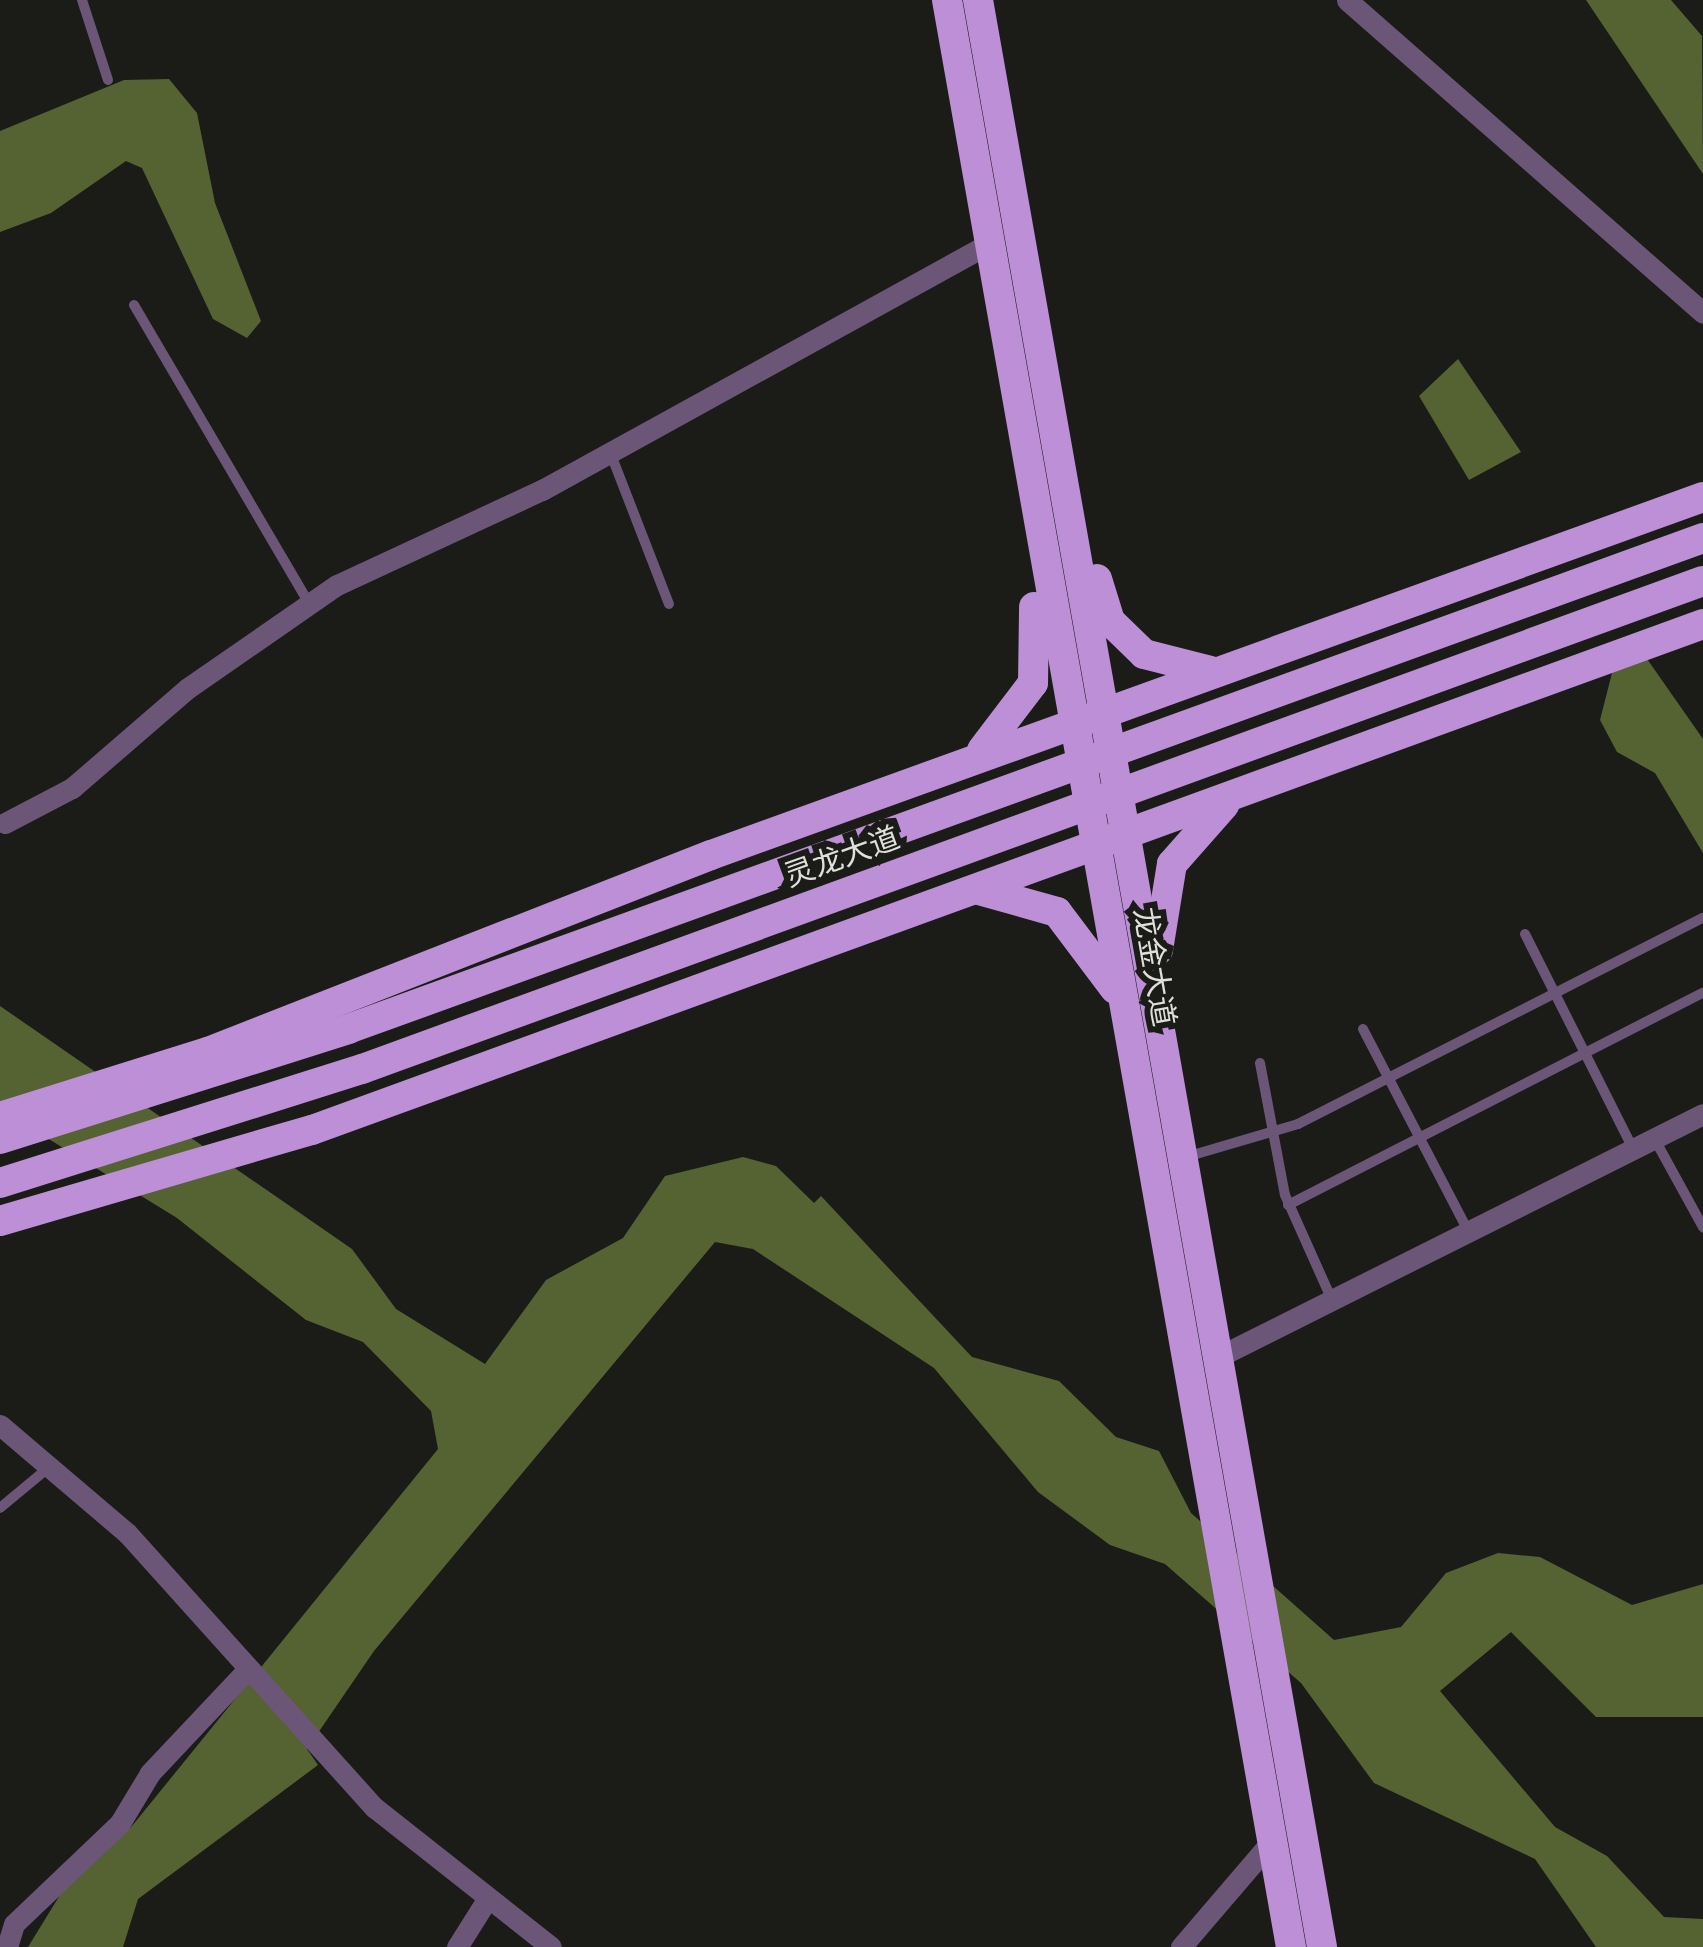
<!DOCTYPE html>
<html>
<head>
<meta charset="utf-8">
<style>
	body { margin:0 }
	#map { position:relative; width:1703px; height:1947px; overflow:hidden; background:#1b1c18; font-family:"Crimson Pro","Noto Sans SC",serif }
	div>[style] { position:absolute }
	[style*='--x'] { left:calc(var(--x)*1px); top:calc(var(--y)*1px); width:calc(var(--w)*1px); rotate:calc(var(--a)*1deg) }
	.water>* { inset:0; background:#556232 }
	.lane>* { height:10px; margin:-5px; padding:0 5px; transform-origin:5px; border-radius:5px; background:#6b5678 }
	.street>* { height:21px; margin:-10.5px; padding:0 10.5px; transform-origin:10.5px; border-radius:10.5px; background:#6b5678 }
	.primary>* { height:30px; margin:-15px; padding:0 15px; transform-origin:15px; border-radius:15px; background:#bd8fd7 }
	.primary-bridge>* { height:30px; margin:-15px; padding:0 15px; transform-origin:15px; border-radius:15px; background:#bd8fd7 }
	span { translate:-50% -50%; white-space:nowrap; text-align:center; line-height:1.15; -webkit-text-stroke:12px #1b1c18; paint-order:stroke }
	.street-label { font-size:30px; color:#dfe0dc }
</style>
</head>
<body>
<div id="map">
	<div class="water">
		<div style="clip-path:polygon(1586px 0,1671px 0,1702px 36px,1703px 174px)"></div>
		<div style="clip-path:polygon(169px 79px,197px 113px,215px 203px,261px 321px,247px 338px,213px 319px,142px 168px,126px 161px,51px 213px,0 232px,0 131px,124px 80px)"></div>
		<div style="clip-path:polygon(1458px 359px,1521px 452px,1469px 480px,1419px 396px)"></div>
		<div style="clip-path:polygon(1645px 656px,1703px 739px,1703px 853px,1655px 773px,1617px 752px,1600px 720px,1613px 669px)"></div>
		<div style="clip-path:polygon(0 1006px,352px 1249px,396px 1309px,485px 1364px,546px 1280px,623px 1238px,665px 1176px,743px 1157px,776px 1166px,814px 1203px,821px 1196px,972px 1357px,1059px 1381px,1116px 1437px,1159px 1451px,1191px 1513px,1334px 1640px,1401px 1627px,1446px 1573px,1498px 1553px,1540px 1557px,1632px 1605px,1703px 1584px,1703px 1717px,1596px 1717px,1511px 1632px,1440px 1691px,1555px 1827px,1607px 1856px,1664px 1917px,1703px 1919px,1703px 1947px,1596px 1947px,1535px 1859px,1374px 1783px,1301px 1683px,1165px 1564px,1110px 1545px,1038px 1492px,934px 1368px,753px 1249px,715px 1242px,374px 1651px,307px 1749px,318px 1765px,138px 1899px,123px 1947px,28px 1947px,60px 1895px,132px 1826px,438px 1449px,431px 1411px,363px 1342px,306px 1320px,177px 1218px,0 1109px)"></div>
	</div>
	<div class="lane">
		<div style="--x:82;--y:0;--w:84;--a:72"></div>
		<div style="--x:134;--y:305;--w:348;--a:59.6"></div>
		<div style="--x:610;--y:452;--w:163;--a:68.8"></div>
		<div style="--x:1525;--y:934;--w:241;--a:63.3"></div>
		<div style="--x:1363;--y:1029;--w:228;--a:62.5"></div>
		<div style="--x:1260;--y:1063;--w:134;--a:79.3"></div>
		<div style="--x:1285;--y:1195;--w:113;--a:65.9"></div>
		<div style="--x:1654;--y:1138;--w:102;--a:61.2"></div>
		<div style="--x:1186;--y:1157;--w:117;--a:-16.4"></div>
		<div style="--x:1298;--y:1124;--w:454;--a:-27"></div>
		<div style="--x:1288;--y:1205;--w:466;--a:-27.1"></div>
		<div style="--x:0;--y:1508;--w:62;--a:-39.8"></div>
	</div>
	<div class="street">
		<div style="--x:1347;--y:0;--w:474;--a:41.3"></div>
		<div style="--x:5;--y:823;--w:76;--a:-27.6"></div>
		<div style="--x:72;--y:788;--w:153;--a:-40.8"></div>
		<div style="--x:188;--y:688;--w:181;--a:-34.7"></div>
		<div style="--x:337;--y:585;--w:226;--a:-24.9"></div>
		<div style="--x:542;--y:490;--w:512;--a:-28.87"></div>
		<div style="--x:1218;--y:1357;--w:542;--a:-26.61"></div>
		<div style="--x:0;--y:1425;--w:167;--a:40.4"></div>
		<div style="--x:127;--y:1533;--w:370;--a:48"></div>
		<div style="--x:375;--y:1808;--w:224;--a:38.3"></div>
		<div style="--x:7;--y:1947;--w:24;--a:-73"></div>
		<div style="--x:14;--y:1924;--w:146;--a:-43.6"></div>
		<div style="--x:120;--y:1823;--w:58;--a:-59"></div>
		<div style="--x:150;--y:1773;--w:140;--a:-46.7"></div>
		<div style="--x:457;--y:1947;--w:58;--a:-57.7"></div>
		<div style="--x:1181;--y:1947;--w:140;--a:-49.4"></div>
	</div>
	<div class="primary">
		<div style="--x:947;--y:0;--w:1977;--a:79.98"></div>
		<div style="--x:978;--y:0;--w:1977;--a:79.98"></div>
		<div style="--x:1097;--y:579;--w:44;--a:72.8"></div>
		<div style="--x:1110;--y:621;--w:47;--a:44.1"></div>
		<div style="--x:1144;--y:654;--w:69;--a:14.2"></div>
		<div style="--x:982;--y:750;--w:84;--a:-52.7"></div>
		<div style="--x:1033;--y:683;--w:76;--a:-89.2"></div>
		<div style="--x:979;--y:890;--w:81;--a:15.8"></div>
		<div style="--x:1057;--y:912;--w:96;--a:53"></div>
		<div style="--x:1158;--y:950;--w:87;--a:-80.8"></div>
		<div style="--x:1172;--y:864;--w:79;--a:-48.6"></div>
		<div style="--x:0;--y:1117;--w:218;--a:-17.4"></div>
		<div style="--x:208;--y:1052;--w:540;--a:-21.39"></div>
		<div style="--x:711;--y:855;--w:1055;--a:-19.84"></div>
		<div style="--x:0;--y:1139;--w:365;--a:-17.5"></div>
		<div style="--x:0;--y:1183;--w:380;--a:-17.5"></div>
		<div style="--x:0;--y:1221;--w:325;--a:-16.3"></div>
		<div style="--x:312;--y:1130;--w:1480;--a:-19.99"></div>
	</div>
	<div class="primary-bridge">
		<div style="--x:348;--y:1029;--w:1441;--a:-19.92"></div>
		<div style="--x:362;--y:1069;--w:1427;--a:-20"></div>
	</div>
	<div class="street-label">
		<span style="left:842px;top:857px;rotate:-20deg">灵龙大道</span>
		<span style="left:1154px;top:967px;rotate:80deg">龙金大道</span>
	</div>
</div>
</body>
</html>
